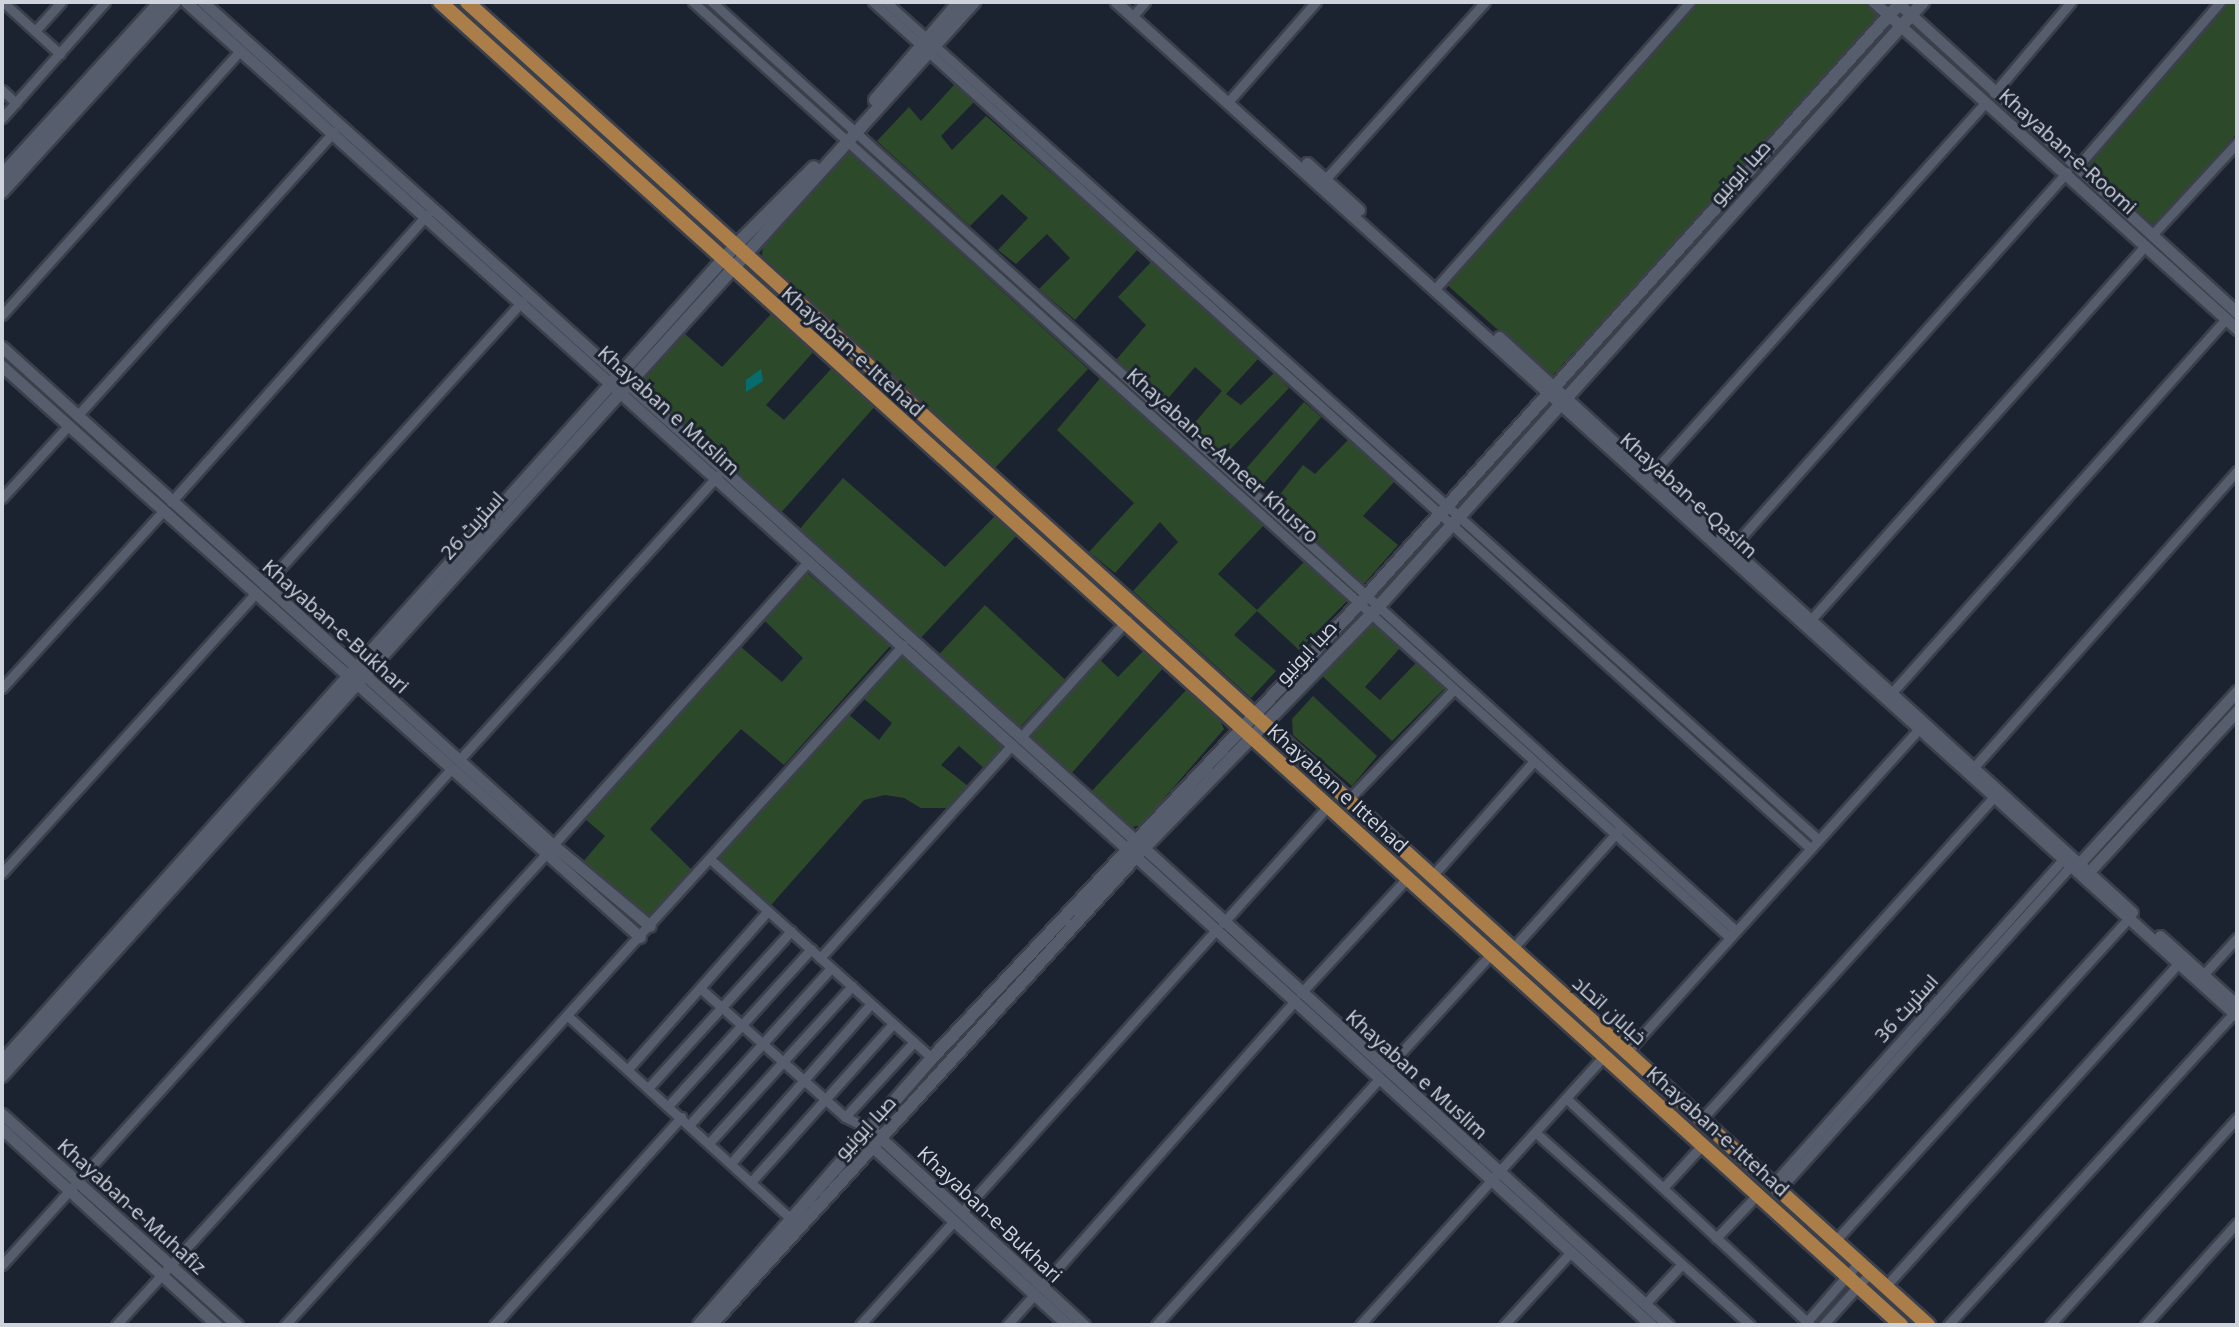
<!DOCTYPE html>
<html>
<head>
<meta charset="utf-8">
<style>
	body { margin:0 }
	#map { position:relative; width:2239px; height:1327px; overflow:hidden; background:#1c2330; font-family:"Open Sans",Cairo,sans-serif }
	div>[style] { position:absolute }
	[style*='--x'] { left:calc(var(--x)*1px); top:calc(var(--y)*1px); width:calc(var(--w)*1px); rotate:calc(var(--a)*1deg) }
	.green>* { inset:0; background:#2c4a29; transform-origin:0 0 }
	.water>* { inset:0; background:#066c6e }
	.roads { filter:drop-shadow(2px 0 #3b404b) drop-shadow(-2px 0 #3b404b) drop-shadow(0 2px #3b404b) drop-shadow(0 -2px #3b404b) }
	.minor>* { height:9px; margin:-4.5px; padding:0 4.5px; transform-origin:4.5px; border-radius:4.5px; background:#565e6e }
	.tertiary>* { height:11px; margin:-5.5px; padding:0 5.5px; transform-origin:5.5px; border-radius:5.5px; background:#565e6e }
	.secondary>* { height:12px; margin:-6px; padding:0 6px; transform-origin:6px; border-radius:6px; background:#565e6e }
	.primary>* { height:14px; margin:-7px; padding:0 7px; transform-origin:7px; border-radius:7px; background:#ab7e49 }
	span { translate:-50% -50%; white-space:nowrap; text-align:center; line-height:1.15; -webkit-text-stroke:6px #1c2330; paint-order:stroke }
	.street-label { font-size:20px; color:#cfd3dc }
	.frame { position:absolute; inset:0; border:4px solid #cfd3dc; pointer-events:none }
</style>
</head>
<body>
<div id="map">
	<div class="green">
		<div style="clip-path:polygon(1696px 2px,1868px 2px,1883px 15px,1551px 377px,1445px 283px)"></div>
		<div style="clip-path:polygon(2225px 2px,2237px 2px,2237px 133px,2155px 226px,2084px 165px)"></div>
		<div style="clip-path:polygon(955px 84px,974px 102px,941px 136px,952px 150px,986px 116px,1138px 249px,1075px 320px,1039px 289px,1070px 258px,1047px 234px,1016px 264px,998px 250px,1028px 218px,1002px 194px,970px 226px,877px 141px,909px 107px,921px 121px)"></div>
		<div style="clip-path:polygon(847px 150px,1088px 369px,993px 470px,762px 256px,763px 245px)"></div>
		<div style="clip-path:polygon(1151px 262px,1258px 359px,1226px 394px,1241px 405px,1274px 373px,1289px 388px,1224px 456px,1192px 426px,1222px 391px,1195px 367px,1165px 402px,1116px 360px,1146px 325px,1118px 297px)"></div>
		<div style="clip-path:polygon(772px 313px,815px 350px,766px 405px,784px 420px,832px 368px,876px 405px,779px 515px,636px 384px,684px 333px,722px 367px)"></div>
		<div style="clip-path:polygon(1102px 376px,1265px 524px,1218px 574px,1257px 610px,1306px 560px,1347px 601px,1299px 650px,1257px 611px,1234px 635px,1276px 671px,1251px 698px,1133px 591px,1178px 542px,1160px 522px,1115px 573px,1089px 552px,1134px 503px,1057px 430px)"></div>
		<div style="left:1304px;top:402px;width:23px;height:94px;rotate:41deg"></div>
		<div style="clip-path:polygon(1348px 440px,1394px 482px,1363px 516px,1398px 545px,1364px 584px,1274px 502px,1303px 465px,1315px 474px)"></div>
		<div style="clip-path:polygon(843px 478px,945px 567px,996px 515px,1019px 533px,917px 642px,798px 531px)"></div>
		<div style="clip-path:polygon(806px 572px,891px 645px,784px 765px,741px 729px,650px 829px,692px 870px,649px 921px,581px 864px,605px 836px,584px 818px,741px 647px,782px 682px,803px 658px,764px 620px)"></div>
		<div style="left:985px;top:605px;width:109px;height:72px;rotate:43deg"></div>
		<div style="clip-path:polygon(1371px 619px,1401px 647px,1365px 687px,1380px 700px,1416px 663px,1445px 688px,1392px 741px,1319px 673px)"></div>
		<div style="clip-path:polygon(1147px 647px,1164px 667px,1070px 775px,1027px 739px,1099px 659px,1118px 677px)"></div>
		<div style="clip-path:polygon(903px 654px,1006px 747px,986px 770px,959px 746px,941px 765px,968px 786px,951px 808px,921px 808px,904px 798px,885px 795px,864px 800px,771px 905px,716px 859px,848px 714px,879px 740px,892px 723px,862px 697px)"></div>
		<div style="clip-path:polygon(1188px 688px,1219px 718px,1224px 729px,1141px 825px,1128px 828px,1090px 793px)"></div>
		<div style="clip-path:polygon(1313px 696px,1377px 756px,1352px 786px,1293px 735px,1292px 719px)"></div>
	</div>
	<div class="water">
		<div style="clip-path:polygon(761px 369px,763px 381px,746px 392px,746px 380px)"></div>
	</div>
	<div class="roads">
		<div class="minor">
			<div style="--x:3;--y:2;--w:77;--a:42.4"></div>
			<div style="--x:693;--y:2;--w:1394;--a:42.06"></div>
			<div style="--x:712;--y:2;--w:1380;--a:42.21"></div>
			<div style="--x:873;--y:2;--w:1262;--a:42.08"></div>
			<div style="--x:886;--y:2;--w:1253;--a:41.93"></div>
			<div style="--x:1132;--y:17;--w:20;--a:-49"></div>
			<div style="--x:35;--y:31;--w:39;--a:-48"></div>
			<div style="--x:2;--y:90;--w:19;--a:43"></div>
			<div style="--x:1994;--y:93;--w:119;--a:-49.8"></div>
			<div style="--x:1228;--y:102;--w:133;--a:-48.7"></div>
			<div style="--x:2;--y:118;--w:155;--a:-48.4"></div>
			<div style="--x:2078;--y:166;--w:217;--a:-49.1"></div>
			<div style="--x:1321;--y:184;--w:245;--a:-48"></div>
			<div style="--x:2152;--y:235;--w:125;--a:-47.3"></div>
			<div style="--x:1435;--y:289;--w:384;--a:-48.4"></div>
			<div style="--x:2;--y:315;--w:355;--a:-48"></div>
			<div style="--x:77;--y:416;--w:383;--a:-47.9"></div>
			<div style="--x:1646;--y:480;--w:508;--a:-48.03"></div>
			<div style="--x:2;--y:498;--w:98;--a:-47.5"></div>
			<div style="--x:171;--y:502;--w:385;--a:-48.3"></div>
			<div style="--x:1728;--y:552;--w:509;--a:-48.26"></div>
			<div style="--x:264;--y:586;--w:384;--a:-47.8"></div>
			<div style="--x:1807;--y:624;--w:508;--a:-48.19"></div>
			<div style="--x:2;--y:688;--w:238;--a:-47.7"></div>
			<div style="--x:1887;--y:698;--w:508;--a:-48.19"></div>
			<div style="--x:1021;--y:737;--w:158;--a:-47.8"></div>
			<div style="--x:459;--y:760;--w:384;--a:-47.7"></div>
			<div style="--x:1975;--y:766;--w:395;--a:-48.4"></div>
			<div style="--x:1349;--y:799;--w:152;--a:-46.3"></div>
			<div style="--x:553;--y:845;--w:382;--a:-48"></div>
			<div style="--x:710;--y:859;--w:298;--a:41.9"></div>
			<div style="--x:2;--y:873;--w:377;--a:-47.8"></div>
			<div style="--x:1433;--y:875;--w:152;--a:-48.5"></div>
			<div style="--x:1223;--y:923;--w:157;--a:-48.1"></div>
			<div style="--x:1513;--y:948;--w:160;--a:-48"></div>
			<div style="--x:820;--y:958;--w:287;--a:-48"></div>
			<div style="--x:2204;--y:974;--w:49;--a:-47.5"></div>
			<div style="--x:701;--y:989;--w:193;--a:41.6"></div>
			<div style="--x:845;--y:1117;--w:30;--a:26"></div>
			<div style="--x:1301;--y:993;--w:158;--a:-47.3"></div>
			<div style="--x:569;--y:1017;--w:304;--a:42.3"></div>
			<div style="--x:1627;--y:1052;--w:440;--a:-47.9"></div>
			<div style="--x:1387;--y:1068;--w:157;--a:-47.6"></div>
			<div style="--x:628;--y:1069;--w:211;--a:-48.5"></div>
			<div style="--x:649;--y:1087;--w:211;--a:-47.7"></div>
			<div style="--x:1566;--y:1098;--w:333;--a:42.9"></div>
			<div style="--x:669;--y:1105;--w:211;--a:-47.7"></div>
			<div style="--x:845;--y:1117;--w:102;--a:-47.4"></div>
			<div style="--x:1701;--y:1120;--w:442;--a:-47.8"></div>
			<div style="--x:690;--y:1124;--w:210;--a:-47.9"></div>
			<div style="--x:1535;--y:1132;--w:289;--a:41.9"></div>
			<div style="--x:710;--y:1142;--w:211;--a:-47.7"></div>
			<div style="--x:732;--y:1162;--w:210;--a:-48.7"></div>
			<div style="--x:751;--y:1182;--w:212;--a:-48.1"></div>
			<div style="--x:1771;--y:1186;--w:444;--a:-48.2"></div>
			<div style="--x:1663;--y:1188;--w:59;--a:-47.7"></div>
			<div style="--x:1778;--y:1191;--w:441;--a:-48"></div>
			<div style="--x:963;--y:1211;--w:378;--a:-48"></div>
			<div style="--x:1716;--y:1238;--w:61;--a:-46.3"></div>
			<div style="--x:1835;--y:1241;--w:435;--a:-47.7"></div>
			<div style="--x:2;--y:1265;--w:670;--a:-47.84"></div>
			<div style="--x:1041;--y:1287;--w:381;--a:-48.4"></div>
			<div style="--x:1884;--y:1288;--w:439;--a:-47.8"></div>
			<div style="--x:1645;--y:1304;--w:54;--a:-47.2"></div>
			<div style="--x:116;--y:1325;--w:636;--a:-47.61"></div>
			<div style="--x:285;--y:1325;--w:919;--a:-47.73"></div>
			<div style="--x:494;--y:1325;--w:280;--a:-48"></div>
			<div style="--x:860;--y:1325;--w:140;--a:-47.9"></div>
			<div style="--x:1007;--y:1325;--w:40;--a:-48"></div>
			<div style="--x:1156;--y:1325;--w:331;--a:-47.8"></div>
			<div style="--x:1360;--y:1325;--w:365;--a:-47.8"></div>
			<div style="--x:1504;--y:1325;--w:99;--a:-47.5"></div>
			<div style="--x:1804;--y:1325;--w:82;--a:-48.9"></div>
			<div style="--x:1823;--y:1325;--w:69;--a:-48"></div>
			<div style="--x:1948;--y:1325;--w:423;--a:-47.5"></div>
			<div style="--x:2050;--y:1325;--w:279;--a:-47.9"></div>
			<div style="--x:2145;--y:1325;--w:137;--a:-48"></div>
		</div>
		<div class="tertiary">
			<div style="--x:186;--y:2;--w:1265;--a:41.99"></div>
			<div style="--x:203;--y:2;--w:1252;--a:41.96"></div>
			<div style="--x:1116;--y:2;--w:1512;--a:42.13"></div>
			<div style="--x:1874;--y:2;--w:489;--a:42"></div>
			<div style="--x:1897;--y:2;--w:461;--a:42.4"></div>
			<div style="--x:1307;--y:163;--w:70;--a:42.1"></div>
			<div style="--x:1499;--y:337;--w:199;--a:42.4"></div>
			<div style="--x:2;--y:347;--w:743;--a:42.11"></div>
			<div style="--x:553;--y:845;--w:126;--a:39.9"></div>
			<div style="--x:2;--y:366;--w:856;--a:41.83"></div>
			<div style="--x:1662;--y:485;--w:635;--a:42.26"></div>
			<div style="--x:1144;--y:848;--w:709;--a:42.31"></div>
			<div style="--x:1136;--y:857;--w:696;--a:42.26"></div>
			<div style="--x:2076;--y:867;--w:239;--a:-47.5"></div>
			<div style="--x:2086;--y:875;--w:223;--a:-47.4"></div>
			<div style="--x:2160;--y:936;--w:103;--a:41.9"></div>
			<div style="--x:2;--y:1114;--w:316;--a:41.9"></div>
			<div style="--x:2;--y:1129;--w:291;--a:42.4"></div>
			<div style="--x:872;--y:1130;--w:288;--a:42.6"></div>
			<div style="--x:864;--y:1139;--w:276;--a:42.4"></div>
		</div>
		<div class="secondary">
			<div style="--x:875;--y:100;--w:129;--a:-49.4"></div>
			<div style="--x:2;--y:175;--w:234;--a:-47.6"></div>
			<div style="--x:2;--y:192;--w:257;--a:-47.7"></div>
			<div style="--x:2;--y:1062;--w:1098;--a:-48.06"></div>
			<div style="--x:736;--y:245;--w:110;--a:-45"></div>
			<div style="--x:2;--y:1076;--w:1449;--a:-47.85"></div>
			<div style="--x:699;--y:1325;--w:354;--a:-48.9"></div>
			<div style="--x:932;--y:1058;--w:623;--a:-46.76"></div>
			<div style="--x:1359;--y:604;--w:810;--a:-48"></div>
			<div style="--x:711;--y:1325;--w:644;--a:-47.77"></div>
			<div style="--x:1144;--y:848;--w:337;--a:-45.8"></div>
			<div style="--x:1379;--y:606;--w:813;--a:-47.99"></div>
		</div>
		<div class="primary">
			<div style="--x:440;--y:2;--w:1971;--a:42.16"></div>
			<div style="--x:467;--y:2;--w:1971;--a:42.16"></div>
		</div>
	</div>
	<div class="street-label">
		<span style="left:2068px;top:151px;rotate:42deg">Khayaban-e-Roomi</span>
		<span style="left:1740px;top:172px;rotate:-48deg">صبا ایونیو</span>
		<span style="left:853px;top:351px;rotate:42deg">Khayaban-e-Ittehad</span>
		<span style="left:669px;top:410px;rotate:42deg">Khayaban e Muslim</span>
		<span style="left:1223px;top:455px;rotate:42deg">Khayaban-e-Ameer Khusro</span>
		<span style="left:1689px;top:495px;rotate:42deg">Khayaban-e-Qasim</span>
		<span style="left:472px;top:525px;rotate:-48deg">اسٹریٹ 26</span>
		<span style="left:336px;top:626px;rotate:42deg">Khayaban-e-Bukhari</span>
		<span style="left:1306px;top:652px;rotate:-47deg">صبا ایونیو</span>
		<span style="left:1338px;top:788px;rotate:42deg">Khayaban e Ittehad</span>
		<span style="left:1906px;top:1008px;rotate:-48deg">اسٹریٹ 36</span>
		<span style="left:1610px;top:1010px;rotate:42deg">خیابان اتحاد</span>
		<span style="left:1417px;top:1074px;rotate:42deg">Khayaban e Muslim</span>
		<span style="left:865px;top:1127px;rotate:-47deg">صبا ایونیو</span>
		<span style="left:1718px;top:1131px;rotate:42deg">Khayaban-e-Ittehad</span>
		<span style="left:132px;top:1206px;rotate:42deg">Khayaban-e-Muhafiz</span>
		<span style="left:990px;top:1214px;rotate:43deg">Khayaban-e-Bukhari</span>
	</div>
	<div class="frame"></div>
</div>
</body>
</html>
